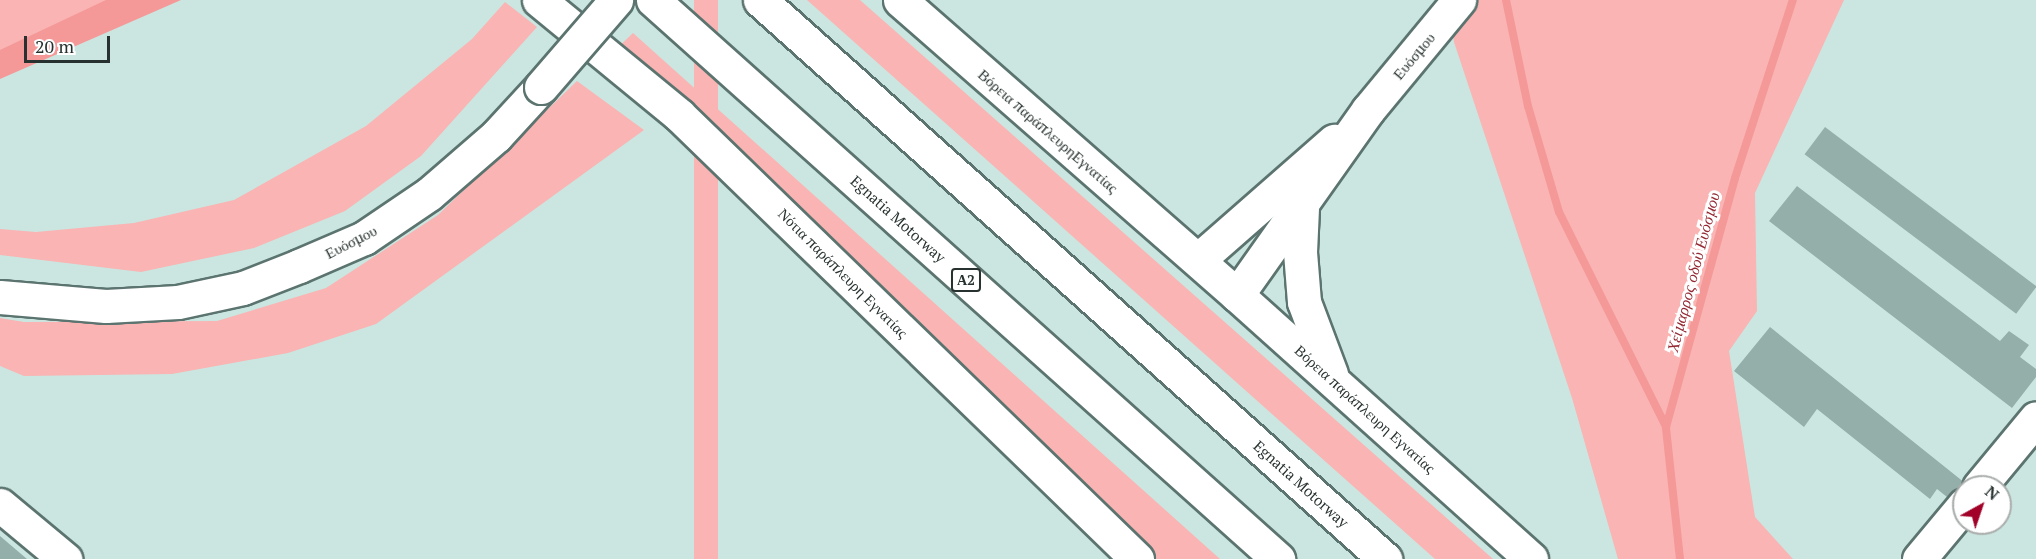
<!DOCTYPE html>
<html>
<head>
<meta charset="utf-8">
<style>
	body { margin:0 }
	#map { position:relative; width:2036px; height:559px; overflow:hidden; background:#cbe6e0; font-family:"PT Serif",serif }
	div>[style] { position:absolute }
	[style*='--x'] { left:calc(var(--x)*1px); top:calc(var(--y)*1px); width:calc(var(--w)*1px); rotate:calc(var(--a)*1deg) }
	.green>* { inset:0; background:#f9b4b3; transform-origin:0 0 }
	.water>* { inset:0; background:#f49898 }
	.stream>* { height:8px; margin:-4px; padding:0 4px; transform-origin:4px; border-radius:4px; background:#f49898 }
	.building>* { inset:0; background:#94aea9; transform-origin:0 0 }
	.roads { filter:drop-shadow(2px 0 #5c746f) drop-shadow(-2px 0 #5c746f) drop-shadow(0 2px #5c746f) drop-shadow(0 -2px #5c746f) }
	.minor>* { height:33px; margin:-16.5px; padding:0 16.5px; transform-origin:16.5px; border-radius:16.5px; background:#fff }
	.major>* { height:33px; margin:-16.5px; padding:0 16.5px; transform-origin:16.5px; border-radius:16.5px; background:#fff }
	.highway>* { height:33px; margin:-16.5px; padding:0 16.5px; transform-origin:16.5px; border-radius:16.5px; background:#fff }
	.bridges { filter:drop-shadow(2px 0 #5c746f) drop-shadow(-2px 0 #5c746f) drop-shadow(0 2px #5c746f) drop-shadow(0 -2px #5c746f) }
	.major-bridge>* { height:33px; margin:-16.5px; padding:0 16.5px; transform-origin:16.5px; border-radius:16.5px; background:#fff }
	span { translate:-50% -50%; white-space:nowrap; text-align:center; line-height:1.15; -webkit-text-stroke:6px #fff; paint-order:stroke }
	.shield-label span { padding:2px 4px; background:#fff; border:2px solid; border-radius:4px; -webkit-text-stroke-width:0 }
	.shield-label { font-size:14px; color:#273230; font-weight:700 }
	.street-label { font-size:15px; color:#273230 }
	.water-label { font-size:16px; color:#942933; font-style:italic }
	.north { position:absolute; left:1952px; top:475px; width:60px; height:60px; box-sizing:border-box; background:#fff; border:2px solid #a9adac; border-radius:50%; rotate:40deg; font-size:16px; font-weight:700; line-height:24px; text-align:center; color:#273230 }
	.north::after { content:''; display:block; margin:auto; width:21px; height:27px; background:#a20228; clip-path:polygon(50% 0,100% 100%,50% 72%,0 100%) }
	.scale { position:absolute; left:24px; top:36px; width:86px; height:27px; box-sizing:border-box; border:3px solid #273230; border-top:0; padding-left:8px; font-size:18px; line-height:21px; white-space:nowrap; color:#273230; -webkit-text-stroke:4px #fff; paint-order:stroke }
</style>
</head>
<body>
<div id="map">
	<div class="green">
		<div style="clip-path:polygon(0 0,139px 0,0 68px)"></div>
		<div style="left:694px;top:0;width:24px;height:838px"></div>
		<div style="clip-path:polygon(807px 0,860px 0,1493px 559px,1435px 559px)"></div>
		<div style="clip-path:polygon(1449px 0,1844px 0,1755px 193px,1757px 311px,1729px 351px,1755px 517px,1793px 559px,1618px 559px,1572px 398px,1454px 42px)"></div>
		<div style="clip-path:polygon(505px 2px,537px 27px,421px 156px,345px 211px,254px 248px,141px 272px,0 255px,0 229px,36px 232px,134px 223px,234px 200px,366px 126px,472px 39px)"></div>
		<div style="clip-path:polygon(633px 33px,1220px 559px,1139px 559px,610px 55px)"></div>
		<div style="clip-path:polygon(577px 81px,644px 130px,376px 324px,288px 353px,172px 374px,24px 376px,0 366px,0 318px,24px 322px,217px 321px,326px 288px,438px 215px)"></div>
	</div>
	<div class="water">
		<div style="clip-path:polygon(106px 0,181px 0,0 79px,0 50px)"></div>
	</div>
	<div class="stream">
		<div style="--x:1506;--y:0;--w:108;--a:78.3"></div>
		<div style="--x:1528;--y:106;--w:110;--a:73.7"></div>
		<div style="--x:1559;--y:212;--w:240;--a:63.5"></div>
		<div style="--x:1680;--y:559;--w:133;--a:-96.1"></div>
		<div style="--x:1666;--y:427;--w:258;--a:-74.5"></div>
		<div style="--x:1735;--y:178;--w:187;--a:-72"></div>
	</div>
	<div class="building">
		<div style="left:1825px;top:127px;width:265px;height:34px;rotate:37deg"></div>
		<div style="clip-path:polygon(1797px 186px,2000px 341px,2009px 331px,2029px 345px,2020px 357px,2036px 369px,2036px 377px,2012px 408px,1769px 221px)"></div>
		<div style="clip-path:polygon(1770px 327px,1970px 487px,1957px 505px,1937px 489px,1930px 499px,1817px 409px,1804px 427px,1734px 371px)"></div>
		<div style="clip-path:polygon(0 536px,27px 559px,0 559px)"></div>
	</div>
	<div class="roads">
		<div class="minor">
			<div style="--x:539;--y:0;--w:181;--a:39.4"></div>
			<div style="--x:679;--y:115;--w:638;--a:44.11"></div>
			<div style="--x:900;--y:0;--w:448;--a:41.2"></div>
			<div style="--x:1237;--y:295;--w:395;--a:41.9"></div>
			<div style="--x:1302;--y:208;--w:44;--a:92.6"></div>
			<div style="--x:1300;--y:252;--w:50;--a:85.4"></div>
			<div style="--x:1304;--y:302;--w:77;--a:69.4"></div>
			<div style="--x:1198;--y:260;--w:181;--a:-41.2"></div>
			<div style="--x:1237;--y:295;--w:227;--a:-54.7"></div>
			<div style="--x:1368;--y:110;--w:143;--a:-50.4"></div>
			<div style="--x:1979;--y:487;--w:89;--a:-50.4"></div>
			<div style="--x:0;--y:505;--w:85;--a:39.7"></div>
			<div style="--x:1919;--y:559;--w:70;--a:-50.2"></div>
		</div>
		<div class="major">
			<div style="--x:0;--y:297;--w:106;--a:4.9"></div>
			<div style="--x:106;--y:306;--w:72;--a:-3.2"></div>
			<div style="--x:178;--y:302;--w:66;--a:-12.2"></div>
			<div style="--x:243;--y:288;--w:60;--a:-21.4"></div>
			<div style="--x:299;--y:266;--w:71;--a:-23.3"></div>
			<div style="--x:364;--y:238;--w:78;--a:-34.1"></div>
			<div style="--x:429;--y:194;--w:89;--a:-40.9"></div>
			<div style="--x:496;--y:136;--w:67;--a:-47.4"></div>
		</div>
		<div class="highway">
			<div style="--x:653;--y:0;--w:839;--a:41.81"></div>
			<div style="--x:760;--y:0;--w:839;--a:41.81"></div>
		</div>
	</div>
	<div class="bridges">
		<div class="major-bridge">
			<div style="--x:541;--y:87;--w:115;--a:-49.2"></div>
		</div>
	</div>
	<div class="shield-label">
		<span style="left:966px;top:280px">Α2</span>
	</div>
	<div class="street-label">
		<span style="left:1414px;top:56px;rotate:-50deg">Ευόσμου</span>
		<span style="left:1048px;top:131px;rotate:41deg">Βόρεια παράπλευρηΕγνατίας</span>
		<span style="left:898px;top:219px;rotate:42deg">Egnatia Motorway</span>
		<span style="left:351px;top:242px;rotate:-27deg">Ευόσμου</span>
		<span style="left:843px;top:273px;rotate:45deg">Νότια παράπλευρη Εγνατίας</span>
		<span style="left:1365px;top:409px;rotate:42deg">Βόρεια παράπλευρη Εγνατίας</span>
		<span style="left:1301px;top:484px;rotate:42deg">Egnatia Motorway</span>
	</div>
	<div class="water-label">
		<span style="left:1693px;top:272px;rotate:-75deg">Χείμαρρος οδού Ευόσμου</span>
	</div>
	<div class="north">N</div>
	<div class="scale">20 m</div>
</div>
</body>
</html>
